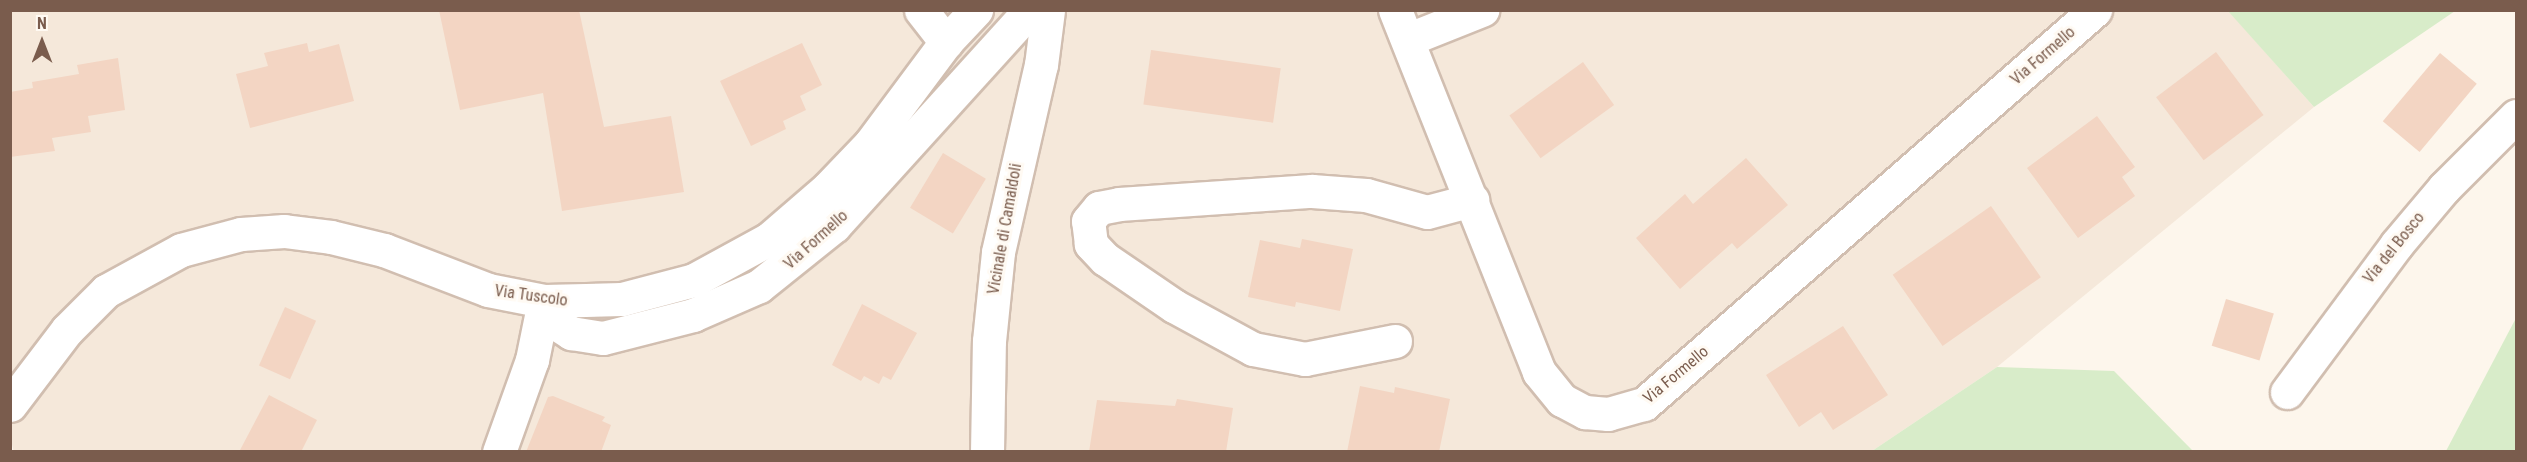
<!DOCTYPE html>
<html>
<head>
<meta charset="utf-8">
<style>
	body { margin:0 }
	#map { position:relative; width:2527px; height:462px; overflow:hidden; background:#fdf6ec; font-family:"Roboto Condensed",sans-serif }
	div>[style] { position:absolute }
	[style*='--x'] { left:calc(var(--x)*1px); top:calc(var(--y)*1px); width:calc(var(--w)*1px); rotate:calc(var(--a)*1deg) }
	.residential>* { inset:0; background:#f5e8da }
	.green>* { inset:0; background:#d8ecc9 }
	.building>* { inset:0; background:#f3d5c3; transform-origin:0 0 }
	.roads { filter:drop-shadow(2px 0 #d1beb0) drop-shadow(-2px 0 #d1beb0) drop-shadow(0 2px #d1beb0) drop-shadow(0 -2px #d1beb0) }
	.minor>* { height:33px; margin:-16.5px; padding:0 16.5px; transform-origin:16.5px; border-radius:16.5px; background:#fff }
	span { translate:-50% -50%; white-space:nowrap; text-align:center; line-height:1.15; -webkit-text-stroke:6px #fffaf3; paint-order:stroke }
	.street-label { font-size:16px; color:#7a5c4d }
	.frame { position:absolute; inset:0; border:12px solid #7a5c4d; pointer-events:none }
	.north { position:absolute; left:12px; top:12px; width:60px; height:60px; -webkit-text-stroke:4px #fffaf3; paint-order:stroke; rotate:0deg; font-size:16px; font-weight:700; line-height:24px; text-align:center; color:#7a5c4d }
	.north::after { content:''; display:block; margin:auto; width:21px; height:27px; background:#7a5c4d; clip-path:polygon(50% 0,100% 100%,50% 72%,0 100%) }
</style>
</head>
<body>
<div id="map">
	<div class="residential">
		<div style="clip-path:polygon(2228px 10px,2314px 107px,1997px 367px,1872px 451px,14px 452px,10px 437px,10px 11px)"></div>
	</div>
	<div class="green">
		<div style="clip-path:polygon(2228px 11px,2455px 11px,2314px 107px)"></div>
		<div style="clip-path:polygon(2516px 318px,2516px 451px,2446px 451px)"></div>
		<div style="clip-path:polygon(1997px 367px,2114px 371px,2193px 451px,1872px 451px)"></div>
	</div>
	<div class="building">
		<div style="clip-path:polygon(439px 10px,579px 10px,604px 127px,671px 116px,684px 192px,562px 211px,543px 93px,460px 110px)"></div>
		<div style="clip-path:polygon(307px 43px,309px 52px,339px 44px,354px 101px,250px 128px,236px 74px,268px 66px,264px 53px)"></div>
		<div style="clip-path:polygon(802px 43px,822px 85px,800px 96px,806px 110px,783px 121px,786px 129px,751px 146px,720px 81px)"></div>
		<div style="left:1151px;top:50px;width:131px;height:55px;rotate:8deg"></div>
		<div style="left:2216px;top:52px;width:79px;height:75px;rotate:53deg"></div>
		<div style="left:2440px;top:53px;width:48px;height:89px;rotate:40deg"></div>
		<div style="clip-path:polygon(118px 58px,125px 110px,88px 116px,91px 132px,52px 138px,55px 151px,10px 157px,10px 92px,33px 88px,32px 82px,79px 74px,77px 65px)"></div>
		<div style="left:1583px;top:62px;width:53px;height:91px;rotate:54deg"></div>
		<div style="clip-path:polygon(2097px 116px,2135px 167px,2122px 177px,2135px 196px,2078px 238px,2027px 168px)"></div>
		<div style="left:943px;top:153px;width:50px;height:64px;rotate:31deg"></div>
		<div style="clip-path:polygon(1746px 158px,1788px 205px,1737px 249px,1732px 243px,1680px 289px,1636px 238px,1685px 194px,1693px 204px)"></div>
		<div style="left:1991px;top:206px;width:87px;height:120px;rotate:55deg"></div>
		<div style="clip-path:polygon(1302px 239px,1353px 249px,1340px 311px,1296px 302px,1295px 307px,1248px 297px,1260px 240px,1300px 248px)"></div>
		<div style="left:2226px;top:299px;width:50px;height:49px;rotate:17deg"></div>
		<div style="clip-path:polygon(862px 304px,917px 333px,891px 380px,883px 376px,879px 384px,864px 376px,861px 381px,832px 365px)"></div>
		<div style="left:285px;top:307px;width:34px;height:64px;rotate:24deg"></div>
		<div style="clip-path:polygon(1843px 326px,1888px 395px,1833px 430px,1821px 412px,1799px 427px,1766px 375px)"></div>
		<div style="clip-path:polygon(1360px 386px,1394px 393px,1395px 387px,1450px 399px,1439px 452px,1347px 452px)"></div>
		<div style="clip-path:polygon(269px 395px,317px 420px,301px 452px,239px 452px)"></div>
		<div style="clip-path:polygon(553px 396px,605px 417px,602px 421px,611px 425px,601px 452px,526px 452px,548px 397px)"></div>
		<div style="clip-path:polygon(1177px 399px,1233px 408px,1226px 452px,1089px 452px,1097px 400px,1175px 406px)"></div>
	</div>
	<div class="roads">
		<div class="minor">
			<div style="--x:921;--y:10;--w:41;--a:52"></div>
			<div style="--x:1395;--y:10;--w:390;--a:68.3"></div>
			<div style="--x:1539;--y:372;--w:36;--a:51"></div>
			<div style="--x:1562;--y:400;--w:26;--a:28"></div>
			<div style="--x:1585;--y:412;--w:23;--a:5"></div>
			<div style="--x:1608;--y:414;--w:37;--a:-16"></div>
			<div style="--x:1644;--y:404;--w:599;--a:-41.14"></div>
			<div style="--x:1409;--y:39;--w:79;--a:-21.7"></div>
			<div style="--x:544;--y:301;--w:26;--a:61"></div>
			<div style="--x:557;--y:324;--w:17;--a:33"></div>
			<div style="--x:571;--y:333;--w:32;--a:9"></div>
			<div style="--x:603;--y:338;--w:93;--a:-14.3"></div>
			<div style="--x:693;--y:315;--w:72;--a:-23.7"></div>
			<div style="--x:759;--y:286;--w:96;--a:-38.7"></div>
			<div style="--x:834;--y:226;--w:292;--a:-47.8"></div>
			<div style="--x:1395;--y:341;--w:92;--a:168.7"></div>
			<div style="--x:1305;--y:359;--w:53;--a:-169.1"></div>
			<div style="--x:1253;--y:349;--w:90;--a:-151.4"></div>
			<div style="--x:1174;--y:306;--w:83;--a:-145.7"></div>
			<div style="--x:1105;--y:259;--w:21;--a:-133"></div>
			<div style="--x:1091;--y:244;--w:23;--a:-97"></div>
			<div style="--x:1088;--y:221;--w:17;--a:-50"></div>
			<div style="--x:1099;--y:208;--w:20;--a:-11"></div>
			<div style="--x:1119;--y:204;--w:193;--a:-3.9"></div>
			<div style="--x:1312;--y:191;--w:54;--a:4.2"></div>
			<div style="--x:1366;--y:195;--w:63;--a:15.6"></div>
			<div style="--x:1427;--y:212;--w:47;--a:-14.9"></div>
			<div style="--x:2287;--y:392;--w:183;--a:-53.4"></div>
			<div style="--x:2396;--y:245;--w:75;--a:-49.9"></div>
			<div style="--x:2444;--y:188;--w:102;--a:-45"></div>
			<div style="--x:10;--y:405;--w:94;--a:-52.8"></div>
			<div style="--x:67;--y:330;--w:55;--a:-45"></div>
			<div style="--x:106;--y:291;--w:85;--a:-28.7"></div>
			<div style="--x:181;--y:250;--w:62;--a:-14.9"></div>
			<div style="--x:241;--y:234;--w:43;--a:-4"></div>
			<div style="--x:284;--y:231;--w:47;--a:7.3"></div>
			<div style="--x:331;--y:237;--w:55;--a:13.8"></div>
			<div style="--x:384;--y:250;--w:111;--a:21"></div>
			<div style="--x:488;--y:290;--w:57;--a:11.1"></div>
			<div style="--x:544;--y:301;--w:78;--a:-1.5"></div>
			<div style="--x:622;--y:299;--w:74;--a:-14.8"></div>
			<div style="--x:694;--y:280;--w:85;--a:-28.7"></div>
			<div style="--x:769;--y:239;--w:78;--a:-40.8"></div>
			<div style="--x:828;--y:188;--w:61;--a:-46.3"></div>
			<div style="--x:870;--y:144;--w:127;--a:-53.3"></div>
			<div style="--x:946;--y:42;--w:44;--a:-46.8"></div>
			<div style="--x:499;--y:452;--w:98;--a:-70.3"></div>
			<div style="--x:532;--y:360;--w:60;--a:-78.5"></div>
			<div style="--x:987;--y:452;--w:111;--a:-89"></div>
			<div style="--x:989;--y:341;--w:89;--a:-84.2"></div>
			<div style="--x:998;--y:252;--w:192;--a:-77.1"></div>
			<div style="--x:1041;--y:65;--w:55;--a:-82.7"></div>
		</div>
	</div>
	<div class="street-label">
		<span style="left:2043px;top:56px;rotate:-41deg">Via Formello</span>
		<span style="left:1005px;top:229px;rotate:-80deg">Vicinale di Camaldoli</span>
		<span style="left:816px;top:240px;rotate:-42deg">Via Formello</span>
		<span style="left:2394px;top:248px;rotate:-51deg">Via del Bosco</span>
		<span style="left:531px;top:296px;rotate:8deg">Via Tuscolo</span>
		<span style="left:1676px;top:375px;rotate:-40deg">Via Formello</span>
	</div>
	<div class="frame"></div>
	<div class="north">N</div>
</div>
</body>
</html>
